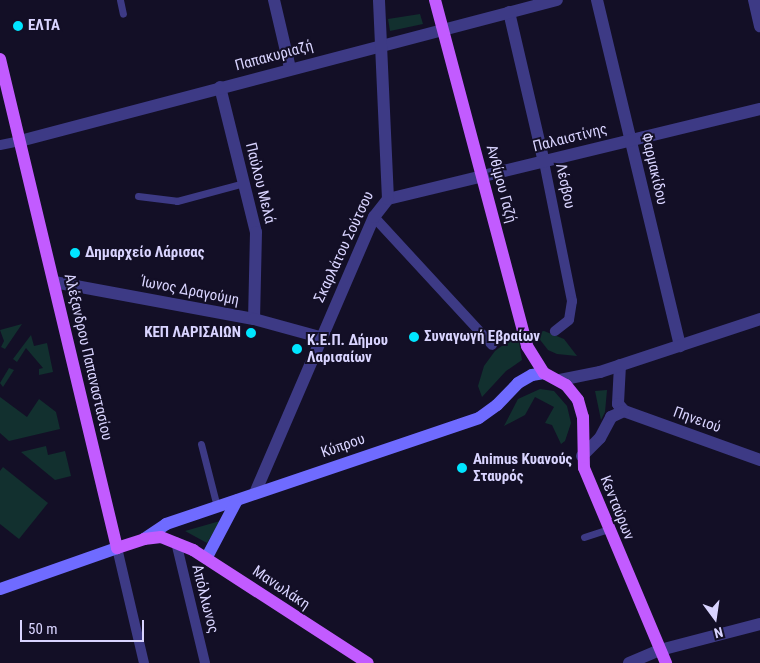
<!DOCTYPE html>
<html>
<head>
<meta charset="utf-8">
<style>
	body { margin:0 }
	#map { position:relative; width:760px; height:663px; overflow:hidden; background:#130f26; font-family:"Roboto Condensed",sans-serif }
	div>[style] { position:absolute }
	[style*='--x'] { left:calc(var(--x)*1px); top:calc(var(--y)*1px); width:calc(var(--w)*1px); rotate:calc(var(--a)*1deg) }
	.green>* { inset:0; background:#12302f }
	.service>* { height:7px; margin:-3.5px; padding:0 3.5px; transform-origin:3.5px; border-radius:3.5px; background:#3d3a85 }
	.pedestrian>* { height:10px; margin:-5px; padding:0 5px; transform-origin:5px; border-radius:5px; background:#3d3a85 }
	.minor>* { height:12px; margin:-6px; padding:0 6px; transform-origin:6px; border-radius:6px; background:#3d3a85 }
	.tertiary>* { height:12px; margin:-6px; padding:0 6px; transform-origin:6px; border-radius:6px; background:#3d3a85 }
	.secondary>* { height:12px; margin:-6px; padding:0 6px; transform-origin:6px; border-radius:6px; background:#6f6bff }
	.primary>* { height:12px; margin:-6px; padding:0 6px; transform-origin:6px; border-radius:6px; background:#c25bff }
	.dots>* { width:14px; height:14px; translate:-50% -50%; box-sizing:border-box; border:2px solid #130f26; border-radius:50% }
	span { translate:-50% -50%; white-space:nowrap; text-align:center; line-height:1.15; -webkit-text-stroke:4px #130f26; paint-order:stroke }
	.poi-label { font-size:15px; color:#d9d4ff; font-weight:700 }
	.left { translate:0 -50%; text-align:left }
	.right { translate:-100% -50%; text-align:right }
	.street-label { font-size:15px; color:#d9d4ff }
	.north { position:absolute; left:690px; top:593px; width:50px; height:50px; -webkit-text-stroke:4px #130f26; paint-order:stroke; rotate:166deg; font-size:14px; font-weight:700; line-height:20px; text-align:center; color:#d9d4ff }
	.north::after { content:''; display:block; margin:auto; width:18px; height:22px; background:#d9d4ff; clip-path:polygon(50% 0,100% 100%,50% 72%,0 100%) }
	.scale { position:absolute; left:20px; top:620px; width:124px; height:22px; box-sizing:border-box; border:2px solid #d9d4ff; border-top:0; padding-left:6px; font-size:15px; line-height:18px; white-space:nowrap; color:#d9d4ff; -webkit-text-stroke:4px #130f26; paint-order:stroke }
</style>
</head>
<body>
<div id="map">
	<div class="green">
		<div style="clip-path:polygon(420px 14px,423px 24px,390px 31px,388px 19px)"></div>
		<div style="clip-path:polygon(22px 324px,5px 349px,1px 347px,4px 341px,0 330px)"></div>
		<div style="clip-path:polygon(544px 331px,564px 339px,577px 356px,557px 354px,548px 350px,534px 332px)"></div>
		<div style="clip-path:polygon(31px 335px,34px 346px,47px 343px,53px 372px,39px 375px,39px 369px,43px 368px,26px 348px,17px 362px,13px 359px)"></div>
		<div style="clip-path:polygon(511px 339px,519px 342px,522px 360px,506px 371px,482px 397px,478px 386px,484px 366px,495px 351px)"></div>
		<div style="clip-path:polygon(9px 368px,14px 370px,3px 387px,0 383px)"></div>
		<div style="clip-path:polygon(540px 389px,554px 391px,567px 406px,571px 423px,565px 441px,561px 444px,552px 425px,545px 423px,554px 407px,535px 397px,525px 415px,504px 426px,518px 399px)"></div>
		<div style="clip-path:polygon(607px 390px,605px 412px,601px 420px,595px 391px)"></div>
		<div style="clip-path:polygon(0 397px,27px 417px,39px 399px,56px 412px,60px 429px,9px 441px,0 433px)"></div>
		<div style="clip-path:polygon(46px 446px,48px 455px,65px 451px,71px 476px,55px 480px,21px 452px)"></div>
		<div style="clip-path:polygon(3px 467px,48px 503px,19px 539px,0 524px,0 471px)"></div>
		<div style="clip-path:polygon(220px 521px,207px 543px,185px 531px)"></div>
	</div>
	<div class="service">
		<div style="--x:120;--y:0;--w:14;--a:78"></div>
		<div style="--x:138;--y:196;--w:39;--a:7"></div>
		<div style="--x:177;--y:201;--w:69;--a:-15"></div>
		<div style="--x:201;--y:444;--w:65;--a:75.7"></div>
		<div style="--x:584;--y:537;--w:25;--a:-18"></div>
	</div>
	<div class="pedestrian">
		<div style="--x:0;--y:145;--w:20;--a:-11"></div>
		<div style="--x:544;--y:162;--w:142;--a:78.6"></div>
		<div style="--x:572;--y:301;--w:19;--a:99"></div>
		<div style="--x:569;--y:320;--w:18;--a:142"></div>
		<div style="--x:374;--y:217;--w:174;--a:47.3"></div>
		<div style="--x:176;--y:542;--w:124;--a:76.5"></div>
		<div style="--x:117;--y:548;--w:118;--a:76.8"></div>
	</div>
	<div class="minor">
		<div style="--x:274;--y:0;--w:70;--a:76.8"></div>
		<div style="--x:597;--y:0;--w:356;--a:76.5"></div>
		<div style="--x:509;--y:12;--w:154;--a:76.9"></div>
		<div style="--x:220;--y:87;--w:149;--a:76.1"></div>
		<div style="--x:256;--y:232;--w:87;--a:91.3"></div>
		<div style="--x:20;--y:141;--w:555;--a:-14.71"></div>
		<div style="--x:388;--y:199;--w:383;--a:-13.6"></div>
		<div style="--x:54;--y:282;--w:203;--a:10.5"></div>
		<div style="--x:254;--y:319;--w:68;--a:15.3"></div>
		<div style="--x:620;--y:365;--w:39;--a:93"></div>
		<div style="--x:618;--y:404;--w:9;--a:49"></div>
		<div style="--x:624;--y:411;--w:145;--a:19.8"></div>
		<div style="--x:582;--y:456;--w:25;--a:-45"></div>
		<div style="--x:600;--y:438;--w:24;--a:-62"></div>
		<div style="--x:611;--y:417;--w:14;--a:-25"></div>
		<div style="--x:255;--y:493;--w:301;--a:-66.7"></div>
		<div style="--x:374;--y:217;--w:23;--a:-52"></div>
		<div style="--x:388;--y:199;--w:199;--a:-92.6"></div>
		<div style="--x:660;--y:650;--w:103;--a:-14.6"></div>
	</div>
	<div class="tertiary">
		<div style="--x:754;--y:0;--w:27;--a:77"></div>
		<div style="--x:560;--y:380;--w:41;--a:-11.3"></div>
		<div style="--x:600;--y:372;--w:169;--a:-18.3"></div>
		<div style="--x:629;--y:663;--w:34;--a:-23"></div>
	</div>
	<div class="secondary">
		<div style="--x:144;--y:539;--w:27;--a:-34"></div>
		<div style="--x:166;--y:524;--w:330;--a:-18.7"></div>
		<div style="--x:479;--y:418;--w:22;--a:-36"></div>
		<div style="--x:497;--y:405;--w:30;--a:-46"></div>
		<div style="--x:518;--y:383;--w:16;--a:-30"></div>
		<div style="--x:532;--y:375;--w:12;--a:-9"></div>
		<div style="--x:207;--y:557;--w:64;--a:-62.2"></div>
		<div style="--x:0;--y:589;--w:124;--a:-19.3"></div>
	</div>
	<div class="primary">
		<div style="--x:435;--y:0;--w:358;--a:75.1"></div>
		<div style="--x:527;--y:346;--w:32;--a:58"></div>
		<div style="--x:544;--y:373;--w:25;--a:29"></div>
		<div style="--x:566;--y:385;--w:19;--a:51"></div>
		<div style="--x:578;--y:400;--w:18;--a:74"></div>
		<div style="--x:583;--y:417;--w:51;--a:88.9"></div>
		<div style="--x:584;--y:468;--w:212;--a:67.2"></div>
		<div style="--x:0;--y:59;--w:503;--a:76.54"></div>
		<div style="--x:117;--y:548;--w:28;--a:-18"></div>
		<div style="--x:144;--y:539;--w:17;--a:-7"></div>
		<div style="--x:161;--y:537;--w:35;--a:22"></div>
		<div style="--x:193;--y:550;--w:208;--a:32.9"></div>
	</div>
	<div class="dots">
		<div style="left:18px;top:26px;background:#00e5ff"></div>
		<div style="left:75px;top:253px;background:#00e5ff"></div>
		<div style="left:251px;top:333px;background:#00e5ff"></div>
		<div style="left:414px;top:337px;background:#00e5ff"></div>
		<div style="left:297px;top:349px;background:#00e5ff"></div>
		<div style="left:462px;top:468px;background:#00e5ff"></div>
	</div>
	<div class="poi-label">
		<span class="left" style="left:28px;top:26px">ΕΛΤΑ</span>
		<span class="left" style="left:85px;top:253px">Δημαρχείο Λάρισας</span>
		<span class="right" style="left:241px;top:333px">ΚΕΠ ΛΑΡΙΣΑΙΩΝ</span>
		<span class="left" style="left:424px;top:337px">Συναγωγή Εβραίων</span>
		<span class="left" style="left:307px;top:349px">Κ.Ε.Π. Δήμου<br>Λαρισαίων</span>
		<span class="left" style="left:473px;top:468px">Animus Κυανούς<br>Σταυρός</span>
	</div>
	<div class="street-label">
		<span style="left:274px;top:56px;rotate:-15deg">Παπακυριαζή</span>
		<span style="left:570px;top:138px;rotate:-14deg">Παλαιστίνης</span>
		<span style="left:654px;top:169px;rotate:77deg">Φαρμακίδου</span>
		<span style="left:260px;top:183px;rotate:76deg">Παύλου Μελά</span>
		<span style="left:501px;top:184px;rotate:75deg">Ανθίμου Γαζή</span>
		<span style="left:565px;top:186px;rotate:78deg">Λέσβου</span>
		<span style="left:344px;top:247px;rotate:-65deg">Σκαρλάτου Σούτσου</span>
		<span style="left:190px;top:291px;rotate:11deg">Ίωνος Δραγούμη</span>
		<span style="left:88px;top:357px;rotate:77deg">Αλέξανδρου Παπαναστασίου</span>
		<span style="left:697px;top:420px;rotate:20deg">Πηνειού</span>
		<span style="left:343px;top:446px;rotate:-19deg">Κύπρου</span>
		<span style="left:617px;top:508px;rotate:68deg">Κενταύρων</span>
		<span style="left:281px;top:588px;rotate:34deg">Μανωλάκη</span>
		<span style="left:205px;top:599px;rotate:76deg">Απόλλωνος</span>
	</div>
	<div class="north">N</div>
	<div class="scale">50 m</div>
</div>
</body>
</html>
